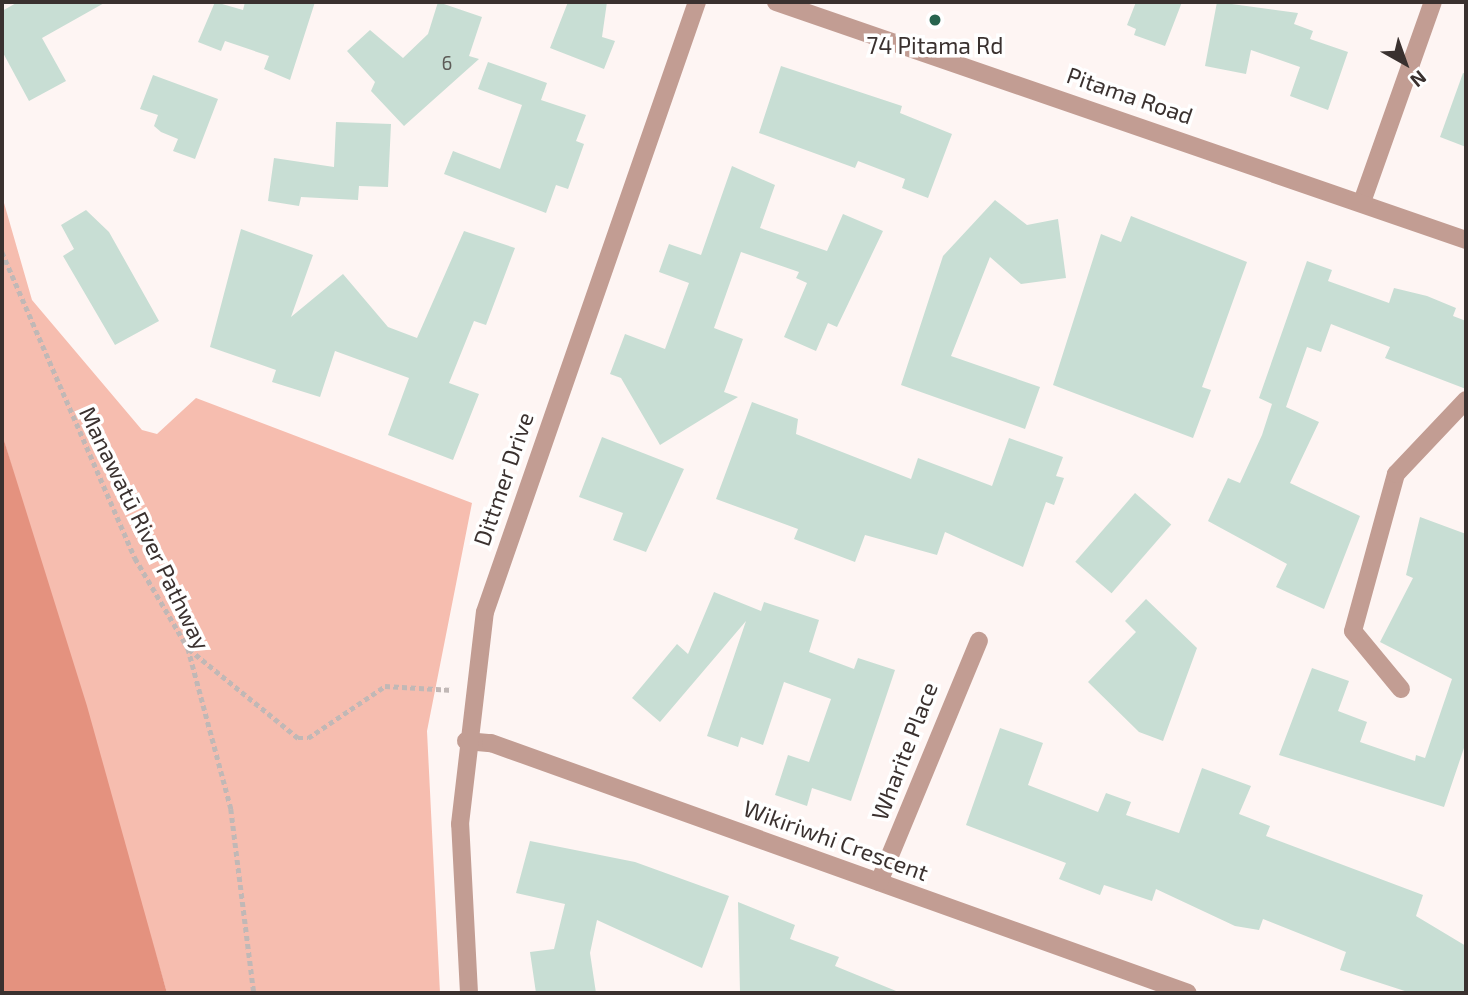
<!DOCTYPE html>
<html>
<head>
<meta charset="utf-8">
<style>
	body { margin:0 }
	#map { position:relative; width:1468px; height:995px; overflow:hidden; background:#fef5f3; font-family:"Exo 2",sans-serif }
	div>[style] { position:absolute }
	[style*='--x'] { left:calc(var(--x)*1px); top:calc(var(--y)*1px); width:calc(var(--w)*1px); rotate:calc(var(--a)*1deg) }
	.green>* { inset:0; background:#f6bdaf }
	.water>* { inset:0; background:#e4927f }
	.building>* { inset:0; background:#c8ded4; transform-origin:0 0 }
	.path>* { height:4.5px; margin-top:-2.25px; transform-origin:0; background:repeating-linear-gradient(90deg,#c1b8b6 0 5px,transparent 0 8.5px) }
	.minor>* { height:18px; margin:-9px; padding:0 9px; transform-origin:9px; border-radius:9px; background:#c29d93 }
	.tertiary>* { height:18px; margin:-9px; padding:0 9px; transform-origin:9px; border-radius:9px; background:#c29d93 }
	.dots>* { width:19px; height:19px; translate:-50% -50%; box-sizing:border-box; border:4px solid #fff; border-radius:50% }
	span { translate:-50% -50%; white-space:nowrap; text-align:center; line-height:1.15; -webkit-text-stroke:7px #fff; paint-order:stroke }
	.number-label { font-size:19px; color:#5e5c58 }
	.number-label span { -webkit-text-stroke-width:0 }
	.poi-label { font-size:23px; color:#3a312f }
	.street-label { font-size:23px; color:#3a312f }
	.frame { position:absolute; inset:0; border:4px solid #3a312f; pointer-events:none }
	.north { position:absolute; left:1370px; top:28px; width:70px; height:70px; -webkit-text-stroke:5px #fff; paint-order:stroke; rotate:140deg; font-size:19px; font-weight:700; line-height:28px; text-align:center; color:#3a312f }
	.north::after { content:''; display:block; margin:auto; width:24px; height:32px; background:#3a312f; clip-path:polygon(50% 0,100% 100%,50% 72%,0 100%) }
</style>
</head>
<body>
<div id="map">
	<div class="green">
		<div style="clip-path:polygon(2px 196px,32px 300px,142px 430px,157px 434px,196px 398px,472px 503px,427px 731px,440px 993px,167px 993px,2px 434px)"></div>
	</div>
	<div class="water">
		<div style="clip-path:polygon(2px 434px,87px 706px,167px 993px,2px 993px)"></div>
	</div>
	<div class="building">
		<div style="clip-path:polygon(18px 2px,106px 2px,42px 38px,66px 81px,29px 101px,2px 51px,2px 11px)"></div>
		<div style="clip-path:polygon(215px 2px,243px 10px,245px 2px,315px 2px,290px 80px,264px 69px,269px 56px,225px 41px,221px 51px,198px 42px)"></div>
		<div style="clip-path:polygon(438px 2px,482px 17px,469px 56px,479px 59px,404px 126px,371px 91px,375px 82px,347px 51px,370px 30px,403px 58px,428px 34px)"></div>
		<div style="clip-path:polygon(568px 2px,607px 2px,602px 37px,615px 41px,604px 69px,550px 48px)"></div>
		<div style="clip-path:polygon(1136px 2px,1182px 2px,1165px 46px,1134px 35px,1136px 29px,1127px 25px)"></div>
		<div style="clip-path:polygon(1217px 2px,1298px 13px,1294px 24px,1313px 31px,1310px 39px,1348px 52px,1328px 110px,1290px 96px,1300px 67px,1251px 50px,1246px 74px,1205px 66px)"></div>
		<div style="clip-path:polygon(488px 62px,547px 83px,541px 100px,586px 115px,576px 141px,584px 144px,568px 189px,556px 185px,546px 213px,444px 174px,453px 151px,500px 169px,522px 105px,478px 89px)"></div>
		<div style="clip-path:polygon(781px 66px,902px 106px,900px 113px,952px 134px,928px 198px,902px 188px,905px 179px,858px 161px,855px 168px,759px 133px)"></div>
		<div style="clip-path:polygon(1463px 73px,1466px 74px,1466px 147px,1440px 137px)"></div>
		<div style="clip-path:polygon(153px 75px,218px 99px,195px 159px,173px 151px,178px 139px,161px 132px,154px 126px,158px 115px,140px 109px)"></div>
		<div style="clip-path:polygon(336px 122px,391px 124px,388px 187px,359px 186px,358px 200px,301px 197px,299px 206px,268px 201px,274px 158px,334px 167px)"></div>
		<div style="clip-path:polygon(732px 166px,775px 185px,760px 228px,827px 251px,843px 214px,883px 231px,837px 327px,828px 323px,816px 351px,784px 337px,807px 283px,796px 278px,799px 272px,741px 252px,714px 328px,743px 339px,724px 392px,738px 397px,660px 445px,621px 378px,610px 374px,625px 334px,665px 349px,689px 283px,659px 272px,669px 244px,701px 255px)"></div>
		<div style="clip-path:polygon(995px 200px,1027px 225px,1058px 219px,1066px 278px,1021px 284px,990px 257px,951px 356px,1040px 387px,1025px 429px,901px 385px,943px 256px)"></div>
		<div style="clip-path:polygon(86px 210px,109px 232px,159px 321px,115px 345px,63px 256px,74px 249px,61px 225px)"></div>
		<div style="clip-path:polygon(1131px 216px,1247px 262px,1202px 387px,1211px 390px,1193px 438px,1053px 385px,1101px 234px,1121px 242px)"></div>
		<div style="clip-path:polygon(241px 229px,313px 255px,291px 317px,343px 274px,388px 327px,417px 338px,464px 231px,515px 248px,486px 325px,474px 321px,449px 383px,479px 394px,453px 460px,388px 435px,409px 378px,335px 351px,320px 397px,272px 382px,276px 370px,210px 347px)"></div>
		<div style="clip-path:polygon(1307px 261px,1332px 270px,1328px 281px,1389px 303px,1394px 288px,1427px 296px,1456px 308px,1453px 316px,1466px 321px,1466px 389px,1385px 358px,1390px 347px,1331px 324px,1321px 352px,1307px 347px,1286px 407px,1319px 422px,1290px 483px,1360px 516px,1324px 609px,1276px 587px,1287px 564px,1208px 521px,1228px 478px,1240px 483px,1262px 435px,1272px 404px,1259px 398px)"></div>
		<div style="clip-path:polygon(752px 402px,798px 419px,796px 434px,911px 479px,918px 458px,992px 486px,1009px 438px,1063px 457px,1056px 476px,1064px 478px,1054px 505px,1046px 502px,1023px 567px,945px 532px,937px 555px,865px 535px,855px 562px,794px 539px,798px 529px,716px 499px)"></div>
		<div style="clip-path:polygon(602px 437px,684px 469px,646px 552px,613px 540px,623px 513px,579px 497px)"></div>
		<div style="left:1135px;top:493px;width:48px;height:91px;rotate:41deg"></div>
		<div style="clip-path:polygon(1420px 517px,1466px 534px,1466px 742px,1444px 807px,1279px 755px,1312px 668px,1349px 681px,1338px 711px,1367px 722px,1360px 742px,1415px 761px,1416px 755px,1425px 758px,1452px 679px,1380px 642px,1413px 578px,1406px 575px)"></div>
		<div style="clip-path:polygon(714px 592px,761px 611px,764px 602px,819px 620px,809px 652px,854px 669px,858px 658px,895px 670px,851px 801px,812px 788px,807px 806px,775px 795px,788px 755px,809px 762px,831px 699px,784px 682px,763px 745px,741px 737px,738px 747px,707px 736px,746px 621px,660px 722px,632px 698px,677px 644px,688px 654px)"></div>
		<div style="clip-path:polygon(1146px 599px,1197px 648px,1163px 741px,1139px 732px,1088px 682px,1136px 632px,1125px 621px)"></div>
		<div style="clip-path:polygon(1000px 728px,1043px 743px,1028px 785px,1098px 812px,1106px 793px,1131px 802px,1126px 815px,1179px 833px,1202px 768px,1251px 786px,1239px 814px,1270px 826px,1266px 836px,1423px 895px,1416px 916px,1466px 946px,1466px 993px,1411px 993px,1340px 970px,1346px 952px,1263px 919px,1259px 930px,1235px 926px,1156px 889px,1152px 901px,1104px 885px,1100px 895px,1059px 879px,1066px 863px,966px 825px)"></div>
		<div style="clip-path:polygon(530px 841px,635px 862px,729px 896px,702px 968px,597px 920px,590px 953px,596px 993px,536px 993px,530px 952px,554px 949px,565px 904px,516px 893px)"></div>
		<div style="clip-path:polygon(738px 902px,795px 925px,790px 939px,839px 957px,835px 966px,901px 993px,740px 993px)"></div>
	</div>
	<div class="path">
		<div style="--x:2;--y:252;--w:334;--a:66.5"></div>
		<div style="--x:135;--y:558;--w:104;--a:59.5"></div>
		<div style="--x:188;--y:648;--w:167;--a:75"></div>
		<div style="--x:231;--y:809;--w:185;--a:82.9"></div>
		<div style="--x:189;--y:649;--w:141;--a:39.2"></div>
		<div style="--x:298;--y:738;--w:10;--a:0"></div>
		<div style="--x:308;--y:738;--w:93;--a:-34"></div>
		<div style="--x:385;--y:686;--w:68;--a:3.4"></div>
	</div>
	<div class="minor">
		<div style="--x:1362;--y:202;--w:212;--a:-70.5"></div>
		<div style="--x:1401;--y:689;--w:75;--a:-129.6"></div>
		<div style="--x:1353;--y:631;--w:163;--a:-74.7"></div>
		<div style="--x:1396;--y:474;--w:102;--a:-46.6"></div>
		<div style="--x:466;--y:741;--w:25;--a:5"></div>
		<div style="--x:491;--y:743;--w:740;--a:19.73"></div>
		<div style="--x:879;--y:882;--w:261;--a:-67.5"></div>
		<div style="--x:469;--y:993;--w:169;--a:-93"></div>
		<div style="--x:460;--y:824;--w:213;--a:-83.3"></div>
		<div style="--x:485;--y:612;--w:646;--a:-70.84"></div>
	</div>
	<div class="tertiary">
		<div style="--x:776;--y:2;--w:730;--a:19.03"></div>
	</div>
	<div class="dots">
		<div style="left:935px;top:20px;background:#28644f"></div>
	</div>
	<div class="number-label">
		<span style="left:447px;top:63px">6</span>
	</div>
	<div class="poi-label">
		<span style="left:935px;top:45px">74 Pitama Rd</span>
	</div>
	<div class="street-label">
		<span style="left:1130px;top:95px;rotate:19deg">Pitama Road</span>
		<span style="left:503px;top:479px;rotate:-71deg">Dittmer Drive</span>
		<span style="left:145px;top:528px;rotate:64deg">Manawatū River Pathway</span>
		<span style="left:904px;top:751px;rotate:-69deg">Wharite Place</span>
		<span style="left:836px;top:840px;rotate:20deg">Wikiriwhi Crescent</span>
	</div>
	<div class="frame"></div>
	<div class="north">N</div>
</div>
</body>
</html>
